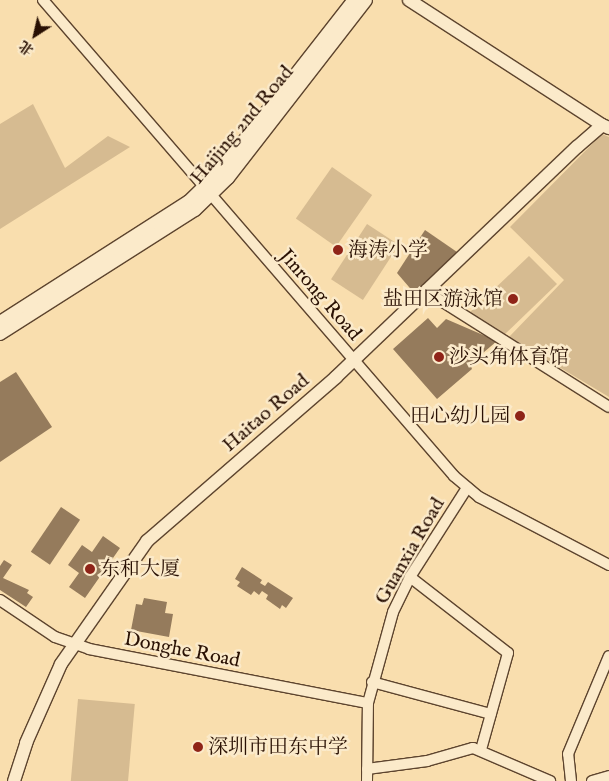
<!DOCTYPE html>
<html>
<head>
<meta charset="utf-8">
<style>
	body { margin:0 }
	#map { position:relative; width:609px; height:781px; overflow:hidden; background:#f9deae; font-family:"IM FELL English","Noto Serif SC",serif }
	div>[style] { position:absolute }
	[style*='--x'] { left:calc(var(--x)*1px); top:calc(var(--y)*1px); width:calc(var(--w)*1px); rotate:calc(var(--a)*1deg) }
	.green>* { inset:0; background:#d6bb91; transform-origin:0 0 }
	.building>* { inset:0; background:#957b5c; transform-origin:0 0 }
	.roads { filter:drop-shadow(1px 0 #5d442e) drop-shadow(-1px 0 #5d442e) drop-shadow(0 1px #5d442e) drop-shadow(0 -1px #5d442e) }
	.minor>* { height:10px; margin:-5px; padding:0 5px; transform-origin:5px; border-radius:5px; background:#fbeaca }
	.tertiary>* { height:12px; margin:-6px; padding:0 6px; transform-origin:6px; border-radius:6px; background:#fbeaca }
	.dots>* { width:14px; height:14px; translate:-50% -50%; box-sizing:border-box; border:2px solid #fbeaca; border-radius:50% }
	span { translate:-50% -50%; white-space:nowrap; text-align:center; line-height:1.15; -webkit-text-stroke:5px #fbeaca; paint-order:stroke }
	.street-label { font-size:20px; color:#291003 }
	.poi-label { font-size:20px; color:#291003 }
	.left { translate:0 -50%; text-align:left }
	.right { translate:-100% -50%; text-align:right }
	.north { position:absolute; left:10px; top:10px; width:50px; height:50px; -webkit-text-stroke:4px #fbeaca; paint-order:stroke; rotate:215deg; font-size:14px; font-weight:700; line-height:20px; text-align:center; color:#291003 }
	.north::after { content:''; display:block; margin:auto; width:18px; height:22px; background:#291003; clip-path:polygon(50% 0,100% 100%,50% 72%,0 100%) }
</style>
</head>
<body>
<div id="map">
	<div class="green">
		<div style="clip-path:polygon(33px 104px,65px 168px,108px 136px,130px 147px,0 229px,0 124px)"></div>
		<div style="clip-path:polygon(602px 134px,609px 137px,609px 397px,509px 337px,564px 280px,510px 227px)"></div>
		<div style="left:332px;top:167px;width:49px;height:63px;rotate:35deg"></div>
		<div style="left:367px;top:224px;width:38px;height:66px;rotate:33deg"></div>
		<div style="clip-path:polygon(529px 256px,557px 284px,504px 335px,468px 314px)"></div>
		<div style="left:78px;top:699px;width:57px;height:83px;rotate:5deg"></div>
	</div>
	<div class="building">
		<div style="clip-path:polygon(425px 230px,457px 252px,415px 294px,397px 273px)"></div>
		<div style="clip-path:polygon(428px 318px,437px 328px,446px 319px,497px 341px,470px 364px,472px 369px,437px 399px,393px 349px)"></div>
		<div style="clip-path:polygon(16px 372px,52px 427px,0 462px,0 382px)"></div>
		<div style="left:61px;top:507px;width:23px;height:54px;rotate:34deg"></div>
		<div style="clip-path:polygon(103px 536px,120px 548px,85px 598px,69px 587px,79px 573px,68px 565px,82px 545px,92px 552px)"></div>
		<div style="clip-path:polygon(4px 560px,12px 565px,3px 578px,29px 590px,27px 593px,33px 597px,26px 607px,0 590px,0 566px)"></div>
		<div style="clip-path:polygon(242px 567px,262px 580px,260px 583px,265px 586px,268px 582px,293px 598px,286px 608px,282px 605px,280px 609px,266px 599px,268px 595px,262px 591px,259px 595px,254px 591px,251px 595px,237px 586px,240px 582px,235px 579px)"></div>
		<div style="clip-path:polygon(144px 598px,167px 602px,165px 613px,173px 614px,169px 637px,131px 630px,136px 604px,142px 605px)"></div>
	</div>
	<div class="roads">
		<div class="minor">
			<div style="--x:43;--y:0;--w:629;--a:49.19"></div>
			<div style="--x:454;--y:476;--w:33;--a:40"></div>
			<div style="--x:479;--y:497;--w:147;--a:27.6"></div>
			<div style="--x:427;--y:292;--w:215;--a:32.3"></div>
			<div style="--x:410;--y:577;--w:124;--a:37.8"></div>
			<div style="--x:508;--y:653;--w:101;--a:105.6"></div>
			<div style="--x:0;--y:600;--w:66;--a:33.9"></div>
			<div style="--x:55;--y:637;--w:36;--a:19"></div>
			<div style="--x:89;--y:649;--w:284;--a:11"></div>
			<div style="--x:372;--y:682;--w:123;--a:15.1"></div>
			<div style="--x:367;--y:769;--w:61;--a:-7.6"></div>
			<div style="--x:427;--y:761;--w:48;--a:-15.8"></div>
			<div style="--x:473;--y:748;--w:84;--a:23.2"></div>
			<div style="--x:367;--y:781;--w:78;--a:-89.3"></div>
			<div style="--x:368;--y:703;--w:94;--a:-74.6"></div>
			<div style="--x:393;--y:612;--w:39;--a:-64"></div>
			<div style="--x:410;--y:577;--w:106;--a:-57.4"></div>
			<div style="--x:571;--y:781;--w:27;--a:-96"></div>
			<div style="--x:568;--y:754;--w:106;--a:-67.3"></div>
			<div style="--x:592;--y:781;--w:18;--a:-16"></div>
		</div>
		<div class="tertiary">
			<div style="--x:409;--y:0;--w:230;--a:32.9"></div>
			<div style="--x:0;--y:322;--w:223;--a:-32.6"></div>
			<div style="--x:188;--y:202;--w:46;--a:-44.1"></div>
			<div style="--x:221;--y:170;--w:216;--a:-52"></div>
			<div style="--x:0;--y:334;--w:231;--a:-32.5"></div>
			<div style="--x:195;--y:210;--w:46;--a:-44.1"></div>
			<div style="--x:228;--y:178;--w:225;--a:-52.2"></div>
			<div style="--x:14;--y:781;--w:40;--a:-72"></div>
			<div style="--x:26;--y:743;--w:86;--a:-66.1"></div>
			<div style="--x:61;--y:664;--w:150;--a:-55"></div>
			<div style="--x:147;--y:541;--w:250;--a:-40.9"></div>
			<div style="--x:336;--y:377;--w:333;--a:-43.7"></div>
			<div style="--x:577;--y:147;--w:33;--a:-41"></div>
			<div style="--x:602;--y:125;--w:8;--a:23"></div>
		</div>
	</div>
	<div class="dots">
		<div style="left:338px;top:250px;background:#8f2418"></div>
		<div style="left:513px;top:299px;background:#8f2418"></div>
		<div style="left:439px;top:357px;background:#8f2418"></div>
		<div style="left:520px;top:416px;background:#8f2418"></div>
		<div style="left:90px;top:569px;background:#8f2418"></div>
		<div style="left:198px;top:747px;background:#8f2418"></div>
	</div>
	<div class="street-label">
		<span style="left:242px;top:125px;rotate:-50deg">Haijing 2nd Road</span>
		<span style="left:320px;top:295px;rotate:49deg">Jinrong Road</span>
		<span style="left:266px;top:413px;rotate:-41deg">Haitao Road</span>
		<span style="left:410px;top:551px;rotate:-60deg">Guanxia Road</span>
		<span style="left:182px;top:650px;rotate:11deg">Donghe Road</span>
	</div>
	<div class="poi-label">
		<span class="left" style="left:348px;top:250px">海涛小学</span>
		<span class="right" style="left:503px;top:299px">盐田区游泳馆</span>
		<span class="left" style="left:449px;top:357px">沙头角体育馆</span>
		<span class="right" style="left:510px;top:416px">田心幼儿园</span>
		<span class="left" style="left:100px;top:569px">东和大厦</span>
		<span class="left" style="left:208px;top:747px">深圳市田东中学</span>
	</div>
	<div class="north">北</div>
</div>
</body>
</html>
